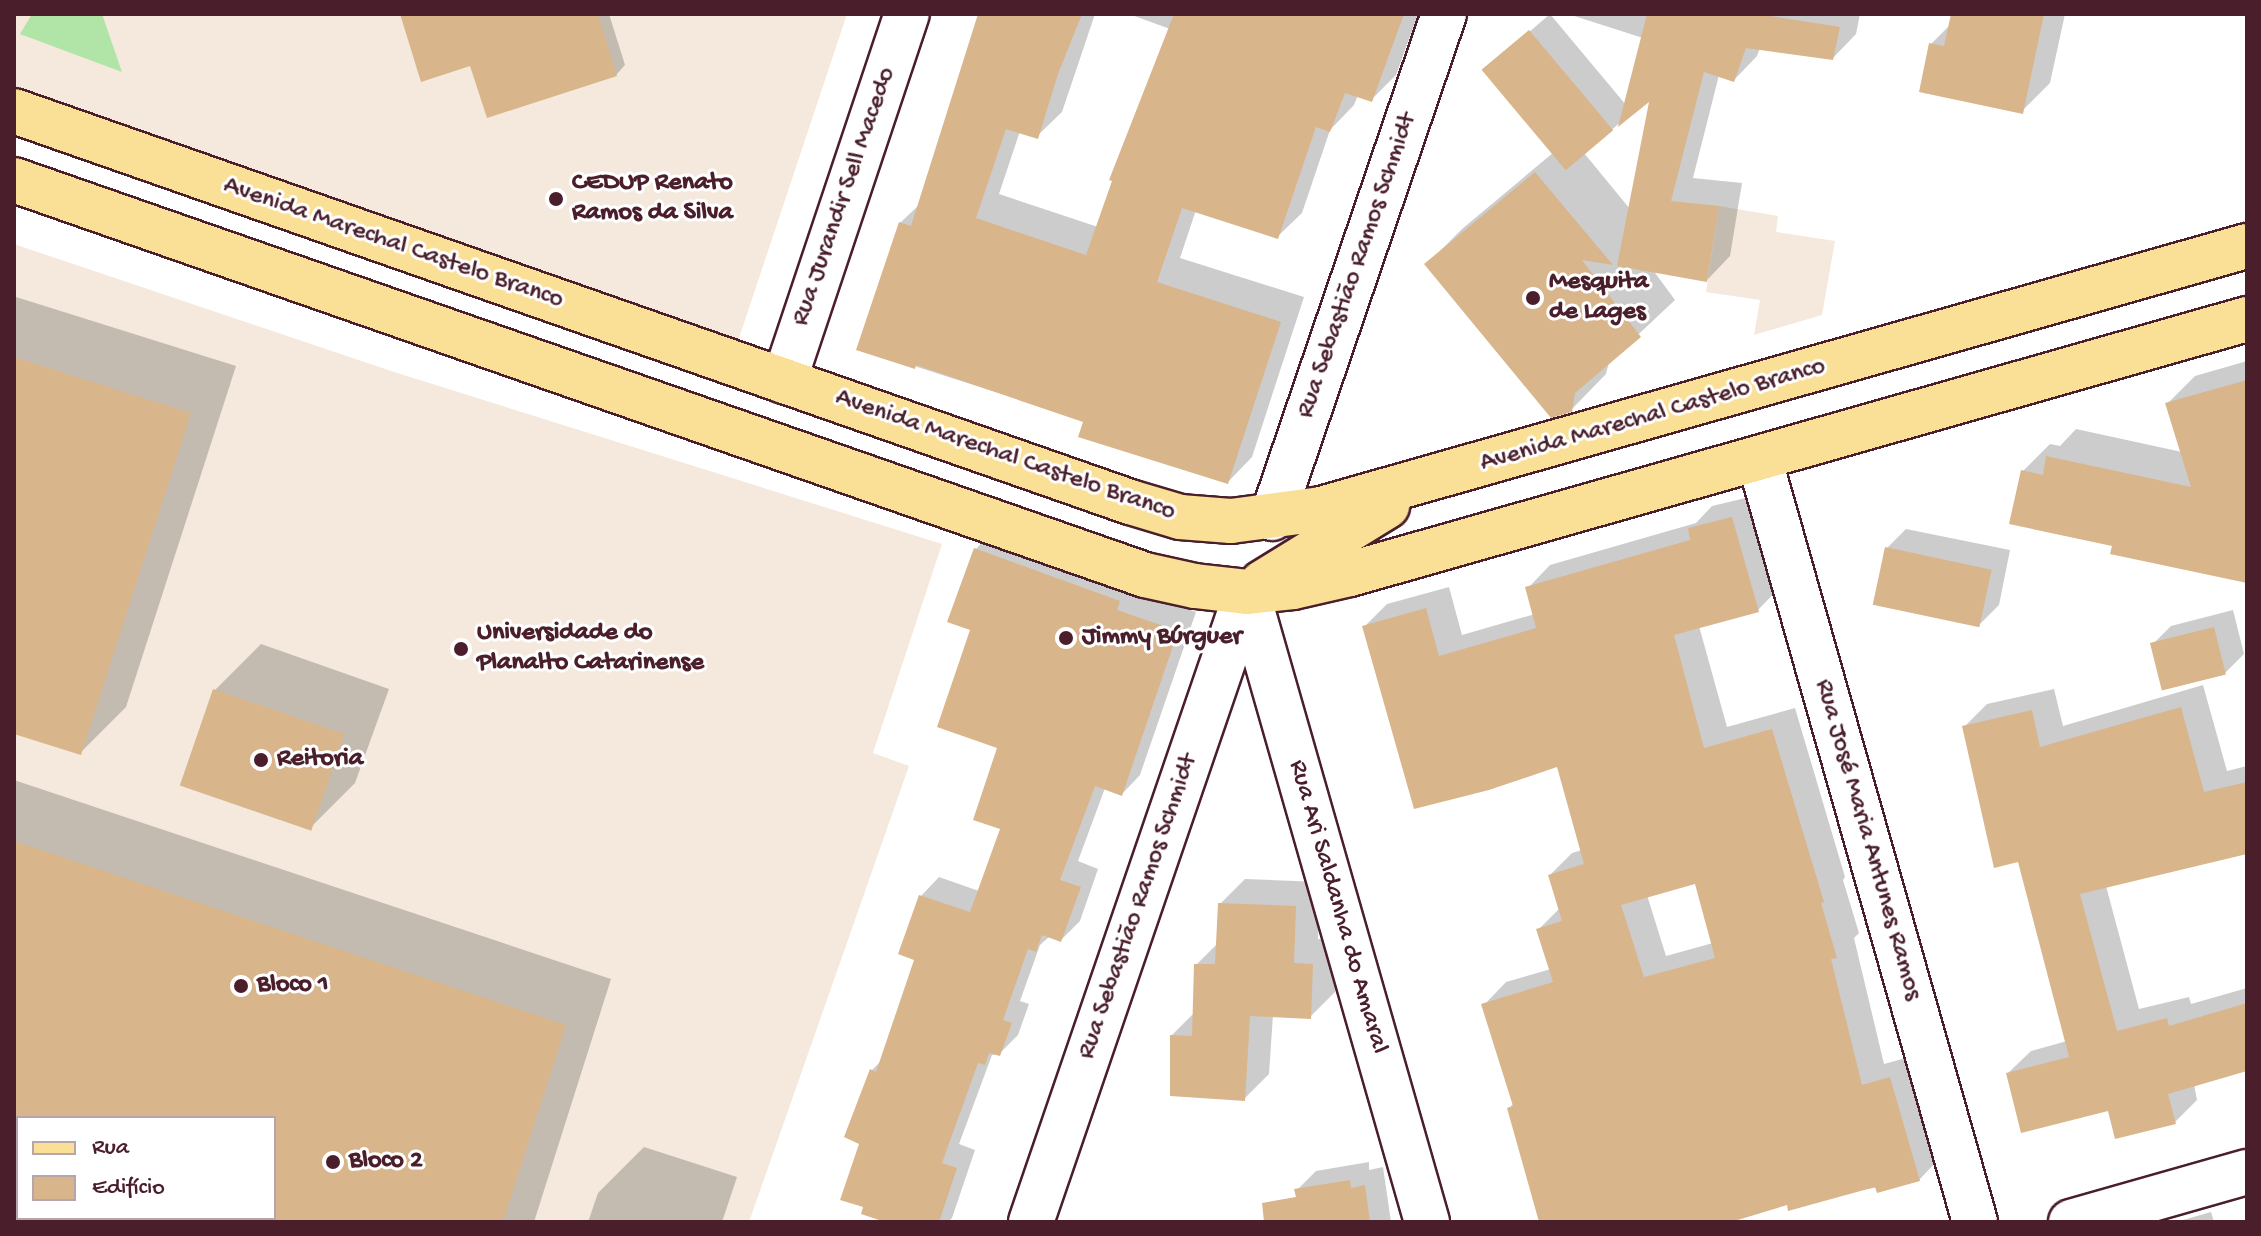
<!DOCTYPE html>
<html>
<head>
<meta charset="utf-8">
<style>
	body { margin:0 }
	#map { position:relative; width:2261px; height:1236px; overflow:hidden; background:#fff; font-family:"Gochi Hand",sans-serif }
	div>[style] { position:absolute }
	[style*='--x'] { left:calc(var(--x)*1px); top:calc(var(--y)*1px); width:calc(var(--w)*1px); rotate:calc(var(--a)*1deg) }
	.built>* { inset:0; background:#f4e9dc }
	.green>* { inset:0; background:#b1e5a7 }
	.shadow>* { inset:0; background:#0003 }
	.building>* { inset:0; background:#d9b58b; transform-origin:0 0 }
	.roads { filter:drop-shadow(2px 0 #4a1f2b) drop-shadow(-2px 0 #4a1f2b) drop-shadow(0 2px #4a1f2b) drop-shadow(0 -2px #4a1f2b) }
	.minor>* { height:44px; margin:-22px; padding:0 22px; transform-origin:22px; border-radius:22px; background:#fff }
	.major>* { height:44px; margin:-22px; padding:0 22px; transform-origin:22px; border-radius:22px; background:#fadf96 }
	.dots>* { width:22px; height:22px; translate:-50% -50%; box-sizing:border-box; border:4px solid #fff; border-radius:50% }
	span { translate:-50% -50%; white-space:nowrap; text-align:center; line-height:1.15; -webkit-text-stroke:6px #fff; paint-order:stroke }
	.poi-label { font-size:26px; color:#4a1f2b; font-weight:700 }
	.left { translate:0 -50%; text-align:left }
	.street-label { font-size:26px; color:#4a1f2b }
	.frame { position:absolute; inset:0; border:16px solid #4a1f2b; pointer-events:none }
	.legend { position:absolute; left:16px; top:1116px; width:260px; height:104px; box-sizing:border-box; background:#fff; border:2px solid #b7a5aa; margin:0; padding:10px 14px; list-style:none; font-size:24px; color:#4a1f2b }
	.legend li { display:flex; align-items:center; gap:16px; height:40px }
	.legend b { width:40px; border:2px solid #b7a5aa }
</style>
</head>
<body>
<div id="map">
	<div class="built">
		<div style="clip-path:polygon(14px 14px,847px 14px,738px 341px,14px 91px)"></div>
		<div style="clip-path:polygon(1719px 206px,1778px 216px,1776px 232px,1835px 241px,1822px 315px,1754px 335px,1760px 300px,1706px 292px)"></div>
		<div style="clip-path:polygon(evenodd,14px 244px,391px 371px,942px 544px,873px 753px,909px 766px,749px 1222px,14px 1222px,14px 244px,18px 1118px,274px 1118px,274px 1218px,18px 1218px,18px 1118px)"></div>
	</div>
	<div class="green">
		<div style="clip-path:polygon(32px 14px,102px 14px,122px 72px,20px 34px)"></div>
	</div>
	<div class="shadow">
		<div style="clip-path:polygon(402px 14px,609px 14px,625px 65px,616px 75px,471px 63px)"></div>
		<div style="clip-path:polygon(982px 14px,1095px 14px,1062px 112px,1037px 136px,1020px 131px,999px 194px,1098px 227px,1170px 29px,1129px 14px,1418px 14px,1396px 75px,1371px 100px,1358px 95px,1354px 105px,1330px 130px,1302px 213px,1277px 237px,1196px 210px,1180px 258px,1304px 297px,1252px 457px,1228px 482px,1086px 421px,858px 348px,900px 223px,920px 204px)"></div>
		<div style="clip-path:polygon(evenodd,1550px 14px,1626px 105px,1643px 38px,1568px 14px,1860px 14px,1856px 34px,1833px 58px,1760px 48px,1757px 56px,1734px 80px,1719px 75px,1693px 178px,1742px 183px,1730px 256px,1707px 280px,1653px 270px,1675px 300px,1609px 362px,1606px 374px,1571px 410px,1427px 264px,1462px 229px,1554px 152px,1485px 70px,1550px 14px,1652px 96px,1630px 209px,1584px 153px,1652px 96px)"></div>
		<div style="clip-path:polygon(1953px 14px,2065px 14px,2050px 83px,2022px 111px,1931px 44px,1951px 24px)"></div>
		<div style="clip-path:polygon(16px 297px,236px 366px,126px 707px,80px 753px,14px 732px)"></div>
		<div style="clip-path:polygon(2247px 361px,2247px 581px,2114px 544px,2023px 471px,2050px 444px,2060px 446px,2076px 429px,2182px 452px,2167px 404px,2195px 376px)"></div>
		<div style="clip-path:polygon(evenodd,1754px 496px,1780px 587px,1758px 610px,1699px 626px,1727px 727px,1795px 708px,1845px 877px,1843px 880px,1859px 933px,1854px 938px,1884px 1064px,1913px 1056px,1941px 1157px,1919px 1180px,1788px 1203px,1724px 1222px,1541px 1222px,1509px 1108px,1514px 1103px,1484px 1005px,1506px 982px,1551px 969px,1539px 929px,1560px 908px,1550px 875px,1572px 853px,1582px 850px,1558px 765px,1364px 627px,1387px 604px,1449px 587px,1462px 635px,1535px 614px,1528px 588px,1550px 565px,1696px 523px,1712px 506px,1754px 496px,1696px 882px,1713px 943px,1666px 956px,1647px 895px,1696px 882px)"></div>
		<div style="clip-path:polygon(1906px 529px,2010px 550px,1999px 605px,1980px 624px,1887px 548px)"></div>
		<div style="clip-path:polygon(994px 530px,1135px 591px,1196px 612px,1140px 775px,1122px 794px,1105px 788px,1078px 861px,1098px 869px,1080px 921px,1061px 940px,1050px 936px,1040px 945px,1020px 1001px,1029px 1004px,1018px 1035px,999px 1054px,992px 1055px,959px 1144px,975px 1150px,952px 1218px,948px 1222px,891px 1222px,862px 1143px,872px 1070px,883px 1059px,917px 958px,921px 896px,939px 877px,979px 891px,1002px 828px,1000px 747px,973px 629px,976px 549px)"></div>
		<div style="clip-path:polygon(2233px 610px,2244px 654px,2225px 673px,2152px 645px,2171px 626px)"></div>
		<div style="clip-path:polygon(261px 644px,389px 689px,355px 783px,309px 829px,215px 690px)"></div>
		<div style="clip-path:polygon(2203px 685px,2227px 771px,2247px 766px,2247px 852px,2106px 886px,2139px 1009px,2189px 997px,2191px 1004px,2247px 988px,2247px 1069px,2194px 1084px,2197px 1100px,2175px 1122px,2110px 1109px,2008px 1073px,2031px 1051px,2067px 1041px,2019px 860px,1964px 727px,1987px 704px,2054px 689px,2063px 726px)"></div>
		<div style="clip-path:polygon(14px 780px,611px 979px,534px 1222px,191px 1222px,179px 1218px,274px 1218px,274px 1118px,18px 1118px,18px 1163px,14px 1162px)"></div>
		<div style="clip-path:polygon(1245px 879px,1320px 882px,1318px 939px,1337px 940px,1335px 992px,1310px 1017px,1273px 1015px,1269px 1074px,1244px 1099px,1172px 1035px,1194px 1013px,1196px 965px,1218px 943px,1220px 904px)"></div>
		<div style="clip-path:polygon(644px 1147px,737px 1177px,722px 1222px,588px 1222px,598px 1193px)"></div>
		<div style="clip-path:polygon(1369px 1162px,1369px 1170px,1383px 1167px,1391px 1222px,1302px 1222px,1297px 1190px,1316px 1171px)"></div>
		<div style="clip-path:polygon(2211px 1212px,2214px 1222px,2176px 1222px)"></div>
	</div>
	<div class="building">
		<div style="clip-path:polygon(400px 14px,598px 14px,617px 76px,487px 118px,470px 66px,421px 82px)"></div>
		<div style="clip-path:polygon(978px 14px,1082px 14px,1058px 74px,1038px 139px,1006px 129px,976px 218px,1086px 255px,1112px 181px,1109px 180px,1174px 14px,1404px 14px,1372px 102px,1345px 93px,1330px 132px,1316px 127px,1278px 239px,1182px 208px,1157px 282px,1281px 322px,1228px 484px,1078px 437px,1083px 422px,916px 365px,915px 369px,856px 350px,899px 222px,911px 226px)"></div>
		<div style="clip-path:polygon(1647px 14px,1757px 14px,1840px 27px,1833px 60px,1746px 48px,1734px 82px,1704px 72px,1671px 201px,1719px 206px,1707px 282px,1617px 266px,1649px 102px,1618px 127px)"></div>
		<div style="clip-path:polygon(1951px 14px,2044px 14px,2023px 114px,1919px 92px,1929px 43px,1944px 46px)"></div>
		<div style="left:1529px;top:30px;width:131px;height:62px;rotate:50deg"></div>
		<div style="clip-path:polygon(1535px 172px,1613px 265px,1582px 260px,1641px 337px,1575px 393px,1572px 412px,1551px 418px,1424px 264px)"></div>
		<div style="clip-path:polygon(14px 357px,191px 413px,81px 755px,14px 734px)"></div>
		<div style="clip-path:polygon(2247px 380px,2247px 583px,2110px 554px,2112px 546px,2009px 524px,2021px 470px,2043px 475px,2046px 456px,2191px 487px,2165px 403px)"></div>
		<div style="clip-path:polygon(evenodd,1732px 517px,1759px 612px,1674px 635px,1704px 748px,1772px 729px,1824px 902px,1821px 903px,1837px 958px,1831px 959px,1862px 1085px,1890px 1077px,1920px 1181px,1877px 1193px,1875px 1187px,1788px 1211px,1787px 1205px,1731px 1222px,1539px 1222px,1507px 1108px,1513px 1106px,1481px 1004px,1553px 982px,1536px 929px,1562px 921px,1548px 875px,1584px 864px,1557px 767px,1489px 790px,1414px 809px,1362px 626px,1426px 608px,1439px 656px,1536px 628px,1525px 587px,1690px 540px,1688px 528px,1732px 517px,1695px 884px,1715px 958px,1644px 977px,1621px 905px,1695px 884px)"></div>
		<div style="left:1885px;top:547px;width:109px;height:59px;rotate:12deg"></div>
		<div style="clip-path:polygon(974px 548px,1120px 601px,1117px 610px,1178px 631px,1122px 796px,1095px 786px,1060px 880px,1081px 887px,1061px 942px,1042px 935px,1036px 952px,1028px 949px,1003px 1020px,1012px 1023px,1000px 1056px,989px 1053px,985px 1065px,978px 1063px,942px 1163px,957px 1168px,939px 1222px,885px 1222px,861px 1214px,863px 1207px,840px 1200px,859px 1144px,844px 1137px,870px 1069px,876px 1072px,914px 960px,898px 954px,919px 895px,970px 912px,1000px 829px,973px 820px,997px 748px,937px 727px,970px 630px,947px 622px)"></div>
		<div style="left:2214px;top:627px;width:49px;height:66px;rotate:76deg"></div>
		<div style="left:213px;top:689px;width:139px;height:102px;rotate:19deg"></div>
		<div style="clip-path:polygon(2181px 707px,2204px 792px,2247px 782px,2247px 854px,2080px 894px,2117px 1031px,2167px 1018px,2169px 1026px,2247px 1003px,2247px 1071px,2168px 1094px,2176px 1124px,2115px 1139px,2108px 1111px,2021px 1133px,2006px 1073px,2069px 1057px,2018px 862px,1994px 868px,1962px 726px,2032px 710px,2040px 747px)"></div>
		<div style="clip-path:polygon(14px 841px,566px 1025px,503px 1222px,274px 1222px,274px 1118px,14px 1118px)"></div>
		<div style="clip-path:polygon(1218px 903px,1296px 906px,1294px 963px,1313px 964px,1311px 1019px,1250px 1016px,1245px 1101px,1170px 1096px,1170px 1035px,1192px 1036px,1194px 964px,1215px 964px)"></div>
		<div style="clip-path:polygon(1350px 1180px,1351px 1188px,1365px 1185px,1370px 1222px,1264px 1222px,1262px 1203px,1296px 1197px,1294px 1189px)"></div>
	</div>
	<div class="roads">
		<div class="minor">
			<div style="--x:784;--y:381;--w:387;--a:-71.5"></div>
			<div style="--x:1759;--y:458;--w:794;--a:74.21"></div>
			<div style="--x:1272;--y:518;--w:533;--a:-71.16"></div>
			<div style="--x:1247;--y:592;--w:655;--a:74.05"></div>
			<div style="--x:1031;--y:1222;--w:666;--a:-71.08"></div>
			<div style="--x:2071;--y:1222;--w:183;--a:-15.9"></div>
		</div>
		<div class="major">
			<div style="--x:14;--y:111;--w:1183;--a:19.31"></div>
			<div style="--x:1130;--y:502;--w:52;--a:16.7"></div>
			<div style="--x:1180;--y:517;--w:51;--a:4.5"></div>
			<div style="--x:1231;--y:521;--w:91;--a:-7.6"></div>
			<div style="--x:1321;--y:509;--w:963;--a:-15.86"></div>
			<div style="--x:14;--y:180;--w:1198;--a:19.25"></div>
			<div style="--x:1145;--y:575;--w:51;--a:12.4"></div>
			<div style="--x:1195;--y:586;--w:52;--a:6.6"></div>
			<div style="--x:1247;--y:592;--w:46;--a:-6.2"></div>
			<div style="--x:1293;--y:587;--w:58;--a:-12.8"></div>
			<div style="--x:1350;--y:574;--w:933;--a:-15.87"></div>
			<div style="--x:1262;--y:583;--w:147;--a:-31.6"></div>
		</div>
	</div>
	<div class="dots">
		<div style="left:556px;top:199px;background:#4a1f2b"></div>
		<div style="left:1533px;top:298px;background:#4a1f2b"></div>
		<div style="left:1066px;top:638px;background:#4a1f2b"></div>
		<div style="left:461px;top:649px;background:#4a1f2b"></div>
		<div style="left:261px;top:760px;background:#4a1f2b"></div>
		<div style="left:241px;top:986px;background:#4a1f2b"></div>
		<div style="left:333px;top:1162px;background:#4a1f2b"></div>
	</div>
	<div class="poi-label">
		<span class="left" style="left:572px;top:199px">CEDUP Renato<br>Ramos da Silva</span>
		<span class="left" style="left:1549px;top:298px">Mesquita<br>de Lages</span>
		<span class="left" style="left:477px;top:649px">Universidade do<br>Planalto Catarinense</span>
		<span class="left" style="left:1082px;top:638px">Jimmy Búrguer</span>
		<span class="left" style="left:277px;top:760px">Reitoria</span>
		<span class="left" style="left:257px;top:986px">Bloco 1</span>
		<span class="left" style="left:349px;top:1162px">Bloco 2</span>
	</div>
	<div class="street-label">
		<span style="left:845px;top:197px;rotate:-71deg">Rua Jurandir Sell Macedo</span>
		<span style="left:393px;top:244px;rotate:19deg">Avenida Marechal Castelo Branco</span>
		<span style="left:1358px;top:266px;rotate:-71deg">Rua Sebastião Ramos Schmidt</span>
		<span style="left:1653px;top:416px;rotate:-16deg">Avenida Marechal Castelo Branco</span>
		<span style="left:1005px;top:456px;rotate:19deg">Avenida Marechal Castelo Branco</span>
		<span style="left:1867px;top:840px;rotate:74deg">Rua José Maria Antunes Ramos</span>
		<span style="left:1139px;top:907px;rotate:-71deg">Rua Sebastião Ramos Schmidt</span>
		<span style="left:1337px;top:907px;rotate:74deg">Rua Ari Saldanha do Amaral</span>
	</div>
	<div class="frame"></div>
	<ul class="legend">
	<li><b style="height:10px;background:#fadf96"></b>Rua</li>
	<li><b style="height:22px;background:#d9b58b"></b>Edifício</li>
	</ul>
</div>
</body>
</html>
